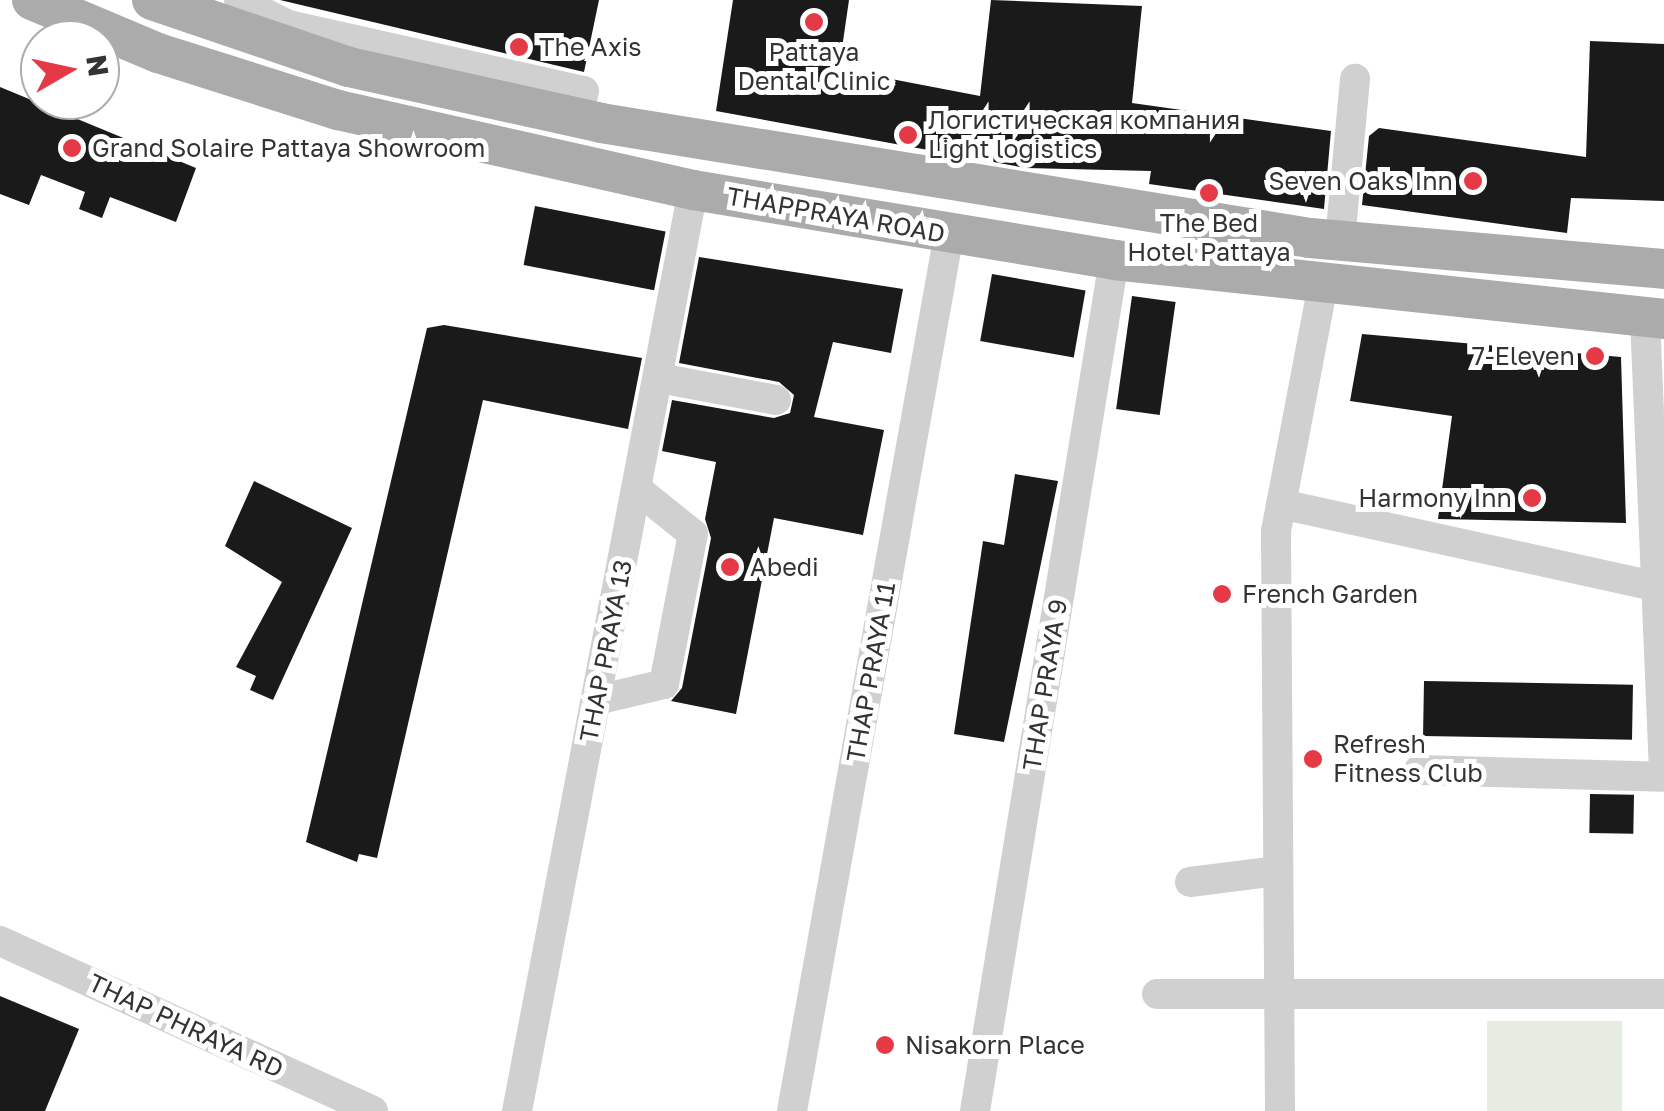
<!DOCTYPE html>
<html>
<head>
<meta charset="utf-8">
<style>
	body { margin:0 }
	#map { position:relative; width:1664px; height:1111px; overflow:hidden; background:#fff; font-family:"Golos Text",sans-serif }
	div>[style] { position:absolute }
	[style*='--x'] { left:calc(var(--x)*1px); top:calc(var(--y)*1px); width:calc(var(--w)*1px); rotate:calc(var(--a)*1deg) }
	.green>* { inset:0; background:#e6ecdf; transform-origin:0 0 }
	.building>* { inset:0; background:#1a1a1a; transform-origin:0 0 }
	.minor>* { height:30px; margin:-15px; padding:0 15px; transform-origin:15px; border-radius:15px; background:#d0d0d0 }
	.major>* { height:40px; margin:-20px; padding:0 20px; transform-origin:20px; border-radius:20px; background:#ababab }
	.dots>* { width:28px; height:28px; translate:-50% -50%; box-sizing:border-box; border:5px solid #fff; border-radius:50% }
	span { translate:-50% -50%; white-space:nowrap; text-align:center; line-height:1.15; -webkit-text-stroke:10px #fff; paint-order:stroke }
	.poi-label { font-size:25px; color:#333 }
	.left { translate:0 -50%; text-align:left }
	.right { translate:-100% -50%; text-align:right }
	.street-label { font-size:25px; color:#333 }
	.north { position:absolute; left:20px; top:20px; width:100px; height:100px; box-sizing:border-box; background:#fff; border:2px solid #adadad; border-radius:50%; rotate:81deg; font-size:28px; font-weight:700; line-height:40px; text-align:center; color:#333 }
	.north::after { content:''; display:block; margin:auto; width:35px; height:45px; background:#e63946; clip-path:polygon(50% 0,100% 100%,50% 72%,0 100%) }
</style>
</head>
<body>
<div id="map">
	<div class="green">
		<div style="left:1487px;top:1021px;width:135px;height:90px"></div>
	</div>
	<div class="building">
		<div style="clip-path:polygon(280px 0,599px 0,584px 72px)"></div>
		<div style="clip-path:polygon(733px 0,849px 0,839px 69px,980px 96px,991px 0,1142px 6px,1132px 103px,1331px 131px,1324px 209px,1149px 184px,1151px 171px,1026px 168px,716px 111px)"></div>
		<div style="clip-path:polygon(1590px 41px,1664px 44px,1664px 201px,1571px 198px,1567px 233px,1362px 205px,1369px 136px,1379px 128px,1586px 157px)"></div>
		<div style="clip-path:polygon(0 87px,196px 168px,176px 222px,110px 197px,102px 218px,79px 209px,85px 192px,41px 175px,29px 205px,0 194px)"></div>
		<div style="left:535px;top:206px;width:133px;height:60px;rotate:11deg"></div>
		<div style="clip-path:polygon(699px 257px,903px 289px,891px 353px,833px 342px,814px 417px,884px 430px,863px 535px,774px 518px,736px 714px,671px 701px,682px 688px,711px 538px,705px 519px,716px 462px,662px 451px,672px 400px,774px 418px,790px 413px,794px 395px,779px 382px,679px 363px)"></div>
		<div style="left:992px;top:274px;width:95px;height:68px;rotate:10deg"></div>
		<div style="left:1132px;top:296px;width:44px;height:114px;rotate:8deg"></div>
		<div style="clip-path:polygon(444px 325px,642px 358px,628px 429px,483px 400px,377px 858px,359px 854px,357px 862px,306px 842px,427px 328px)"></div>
		<div style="clip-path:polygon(1362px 334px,1621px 357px,1626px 523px,1438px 519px,1452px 416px,1350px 401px)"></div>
		<div style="clip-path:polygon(1015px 474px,1058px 481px,1004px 742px,954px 734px,983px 541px,1004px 545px)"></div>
		<div style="clip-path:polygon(254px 481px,352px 528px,273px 700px,250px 690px,256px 676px,236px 667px,282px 582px,225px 546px)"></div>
		<div style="left:1424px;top:681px;width:209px;height:55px;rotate:1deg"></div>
		<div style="left:1590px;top:794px;width:44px;height:39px;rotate:1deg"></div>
		<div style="clip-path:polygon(0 996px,79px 1029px,45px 1111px,0 1111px)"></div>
	</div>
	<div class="minor">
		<div style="--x:239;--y:0;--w:55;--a:27"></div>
		<div style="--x:288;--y:25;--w:303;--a:12.6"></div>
		<div style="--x:584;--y:91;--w:28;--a:103"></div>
		<div style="--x:1340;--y:241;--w:163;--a:-84.7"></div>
		<div style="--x:1645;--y:318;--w:448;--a:87.6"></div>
		<div style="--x:659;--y:378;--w:119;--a:10.6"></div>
		<div style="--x:1281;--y:504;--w:388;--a:12.4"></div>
		<div style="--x:597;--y:700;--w:69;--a:-13.4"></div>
		<div style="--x:664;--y:684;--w:153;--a:-79.1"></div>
		<div style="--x:693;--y:534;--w:70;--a:-141.3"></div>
		<div style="--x:1419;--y:770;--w:245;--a:1.6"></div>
		<div style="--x:1190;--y:882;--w:88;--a:-7.2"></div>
		<div style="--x:0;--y:941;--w:410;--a:24.5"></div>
		<div style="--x:1157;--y:994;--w:507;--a:0"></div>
		<div style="--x:517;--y:1111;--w:938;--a:-79.18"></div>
		<div style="--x:792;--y:1111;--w:891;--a:-79.85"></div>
		<div style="--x:975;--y:1111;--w:862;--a:-80.72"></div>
		<div style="--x:1280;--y:1111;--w:580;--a:-90.4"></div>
		<div style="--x:1276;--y:531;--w:250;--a:-79.2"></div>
	</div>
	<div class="major">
		<div style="--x:32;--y:0;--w:137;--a:22.8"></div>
		<div style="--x:158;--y:53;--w:189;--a:17.6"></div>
		<div style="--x:338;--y:110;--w:364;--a:12.7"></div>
		<div style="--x:693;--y:190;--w:427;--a:9.4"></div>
		<div style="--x:1114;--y:260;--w:553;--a:6.12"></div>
		<div style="--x:152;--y:0;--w:208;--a:18.8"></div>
		<div style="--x:349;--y:67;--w:258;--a:12.5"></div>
		<div style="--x:601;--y:123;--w:718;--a:9.21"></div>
		<div style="--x:1310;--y:238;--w:355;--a:5"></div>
	</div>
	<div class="dots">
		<div style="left:814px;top:22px;background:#e63946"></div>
		<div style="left:519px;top:47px;background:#e63946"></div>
		<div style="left:908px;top:135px;background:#e63946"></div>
		<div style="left:72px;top:148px;background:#e63946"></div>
		<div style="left:1473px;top:181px;background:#e63946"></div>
		<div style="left:1209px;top:193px;background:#e63946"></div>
		<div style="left:1595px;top:356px;background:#e63946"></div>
		<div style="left:1532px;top:498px;background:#e63946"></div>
		<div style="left:730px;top:567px;background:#e63946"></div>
		<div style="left:1222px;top:594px;background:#e63946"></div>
		<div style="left:1313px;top:759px;background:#e63946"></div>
		<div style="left:885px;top:1045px;background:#e63946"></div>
	</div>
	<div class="poi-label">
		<span class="left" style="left:539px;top:47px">The Axis</span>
		<span style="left:814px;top:67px">Pattaya<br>Dental Clinic</span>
		<span class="left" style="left:928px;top:135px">Логистическая компания<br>Light logistics</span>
		<span class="left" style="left:92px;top:148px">Grand Solaire Pattaya Showroom</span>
		<span class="right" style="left:1453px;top:181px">Seven Oaks Inn</span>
		<span style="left:1209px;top:238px">The Bed<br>Hotel Pattaya</span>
		<span class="right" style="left:1575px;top:356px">7-Eleven</span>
		<span class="right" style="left:1512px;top:498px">Harmony Inn</span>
		<span class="left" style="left:750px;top:567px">Abedi</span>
		<span class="left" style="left:1242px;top:594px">French Garden</span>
		<span class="left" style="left:1333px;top:759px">Refresh<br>Fitness Club</span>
		<span class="left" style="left:905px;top:1045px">Nisakorn Place</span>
	</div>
	<div class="street-label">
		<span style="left:836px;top:215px;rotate:10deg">THAPPRAYA ROAD</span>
		<span style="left:606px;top:651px;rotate:-79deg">THAP PRAYA 13</span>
		<span style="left:871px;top:672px;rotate:-80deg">THAP PRAYA 11</span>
		<span style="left:1045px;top:685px;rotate:-81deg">THAP PRAYA 9</span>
		<span style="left:186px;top:1026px;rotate:25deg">THAP PHRAYA RD</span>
	</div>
	<div class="north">N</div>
</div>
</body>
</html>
